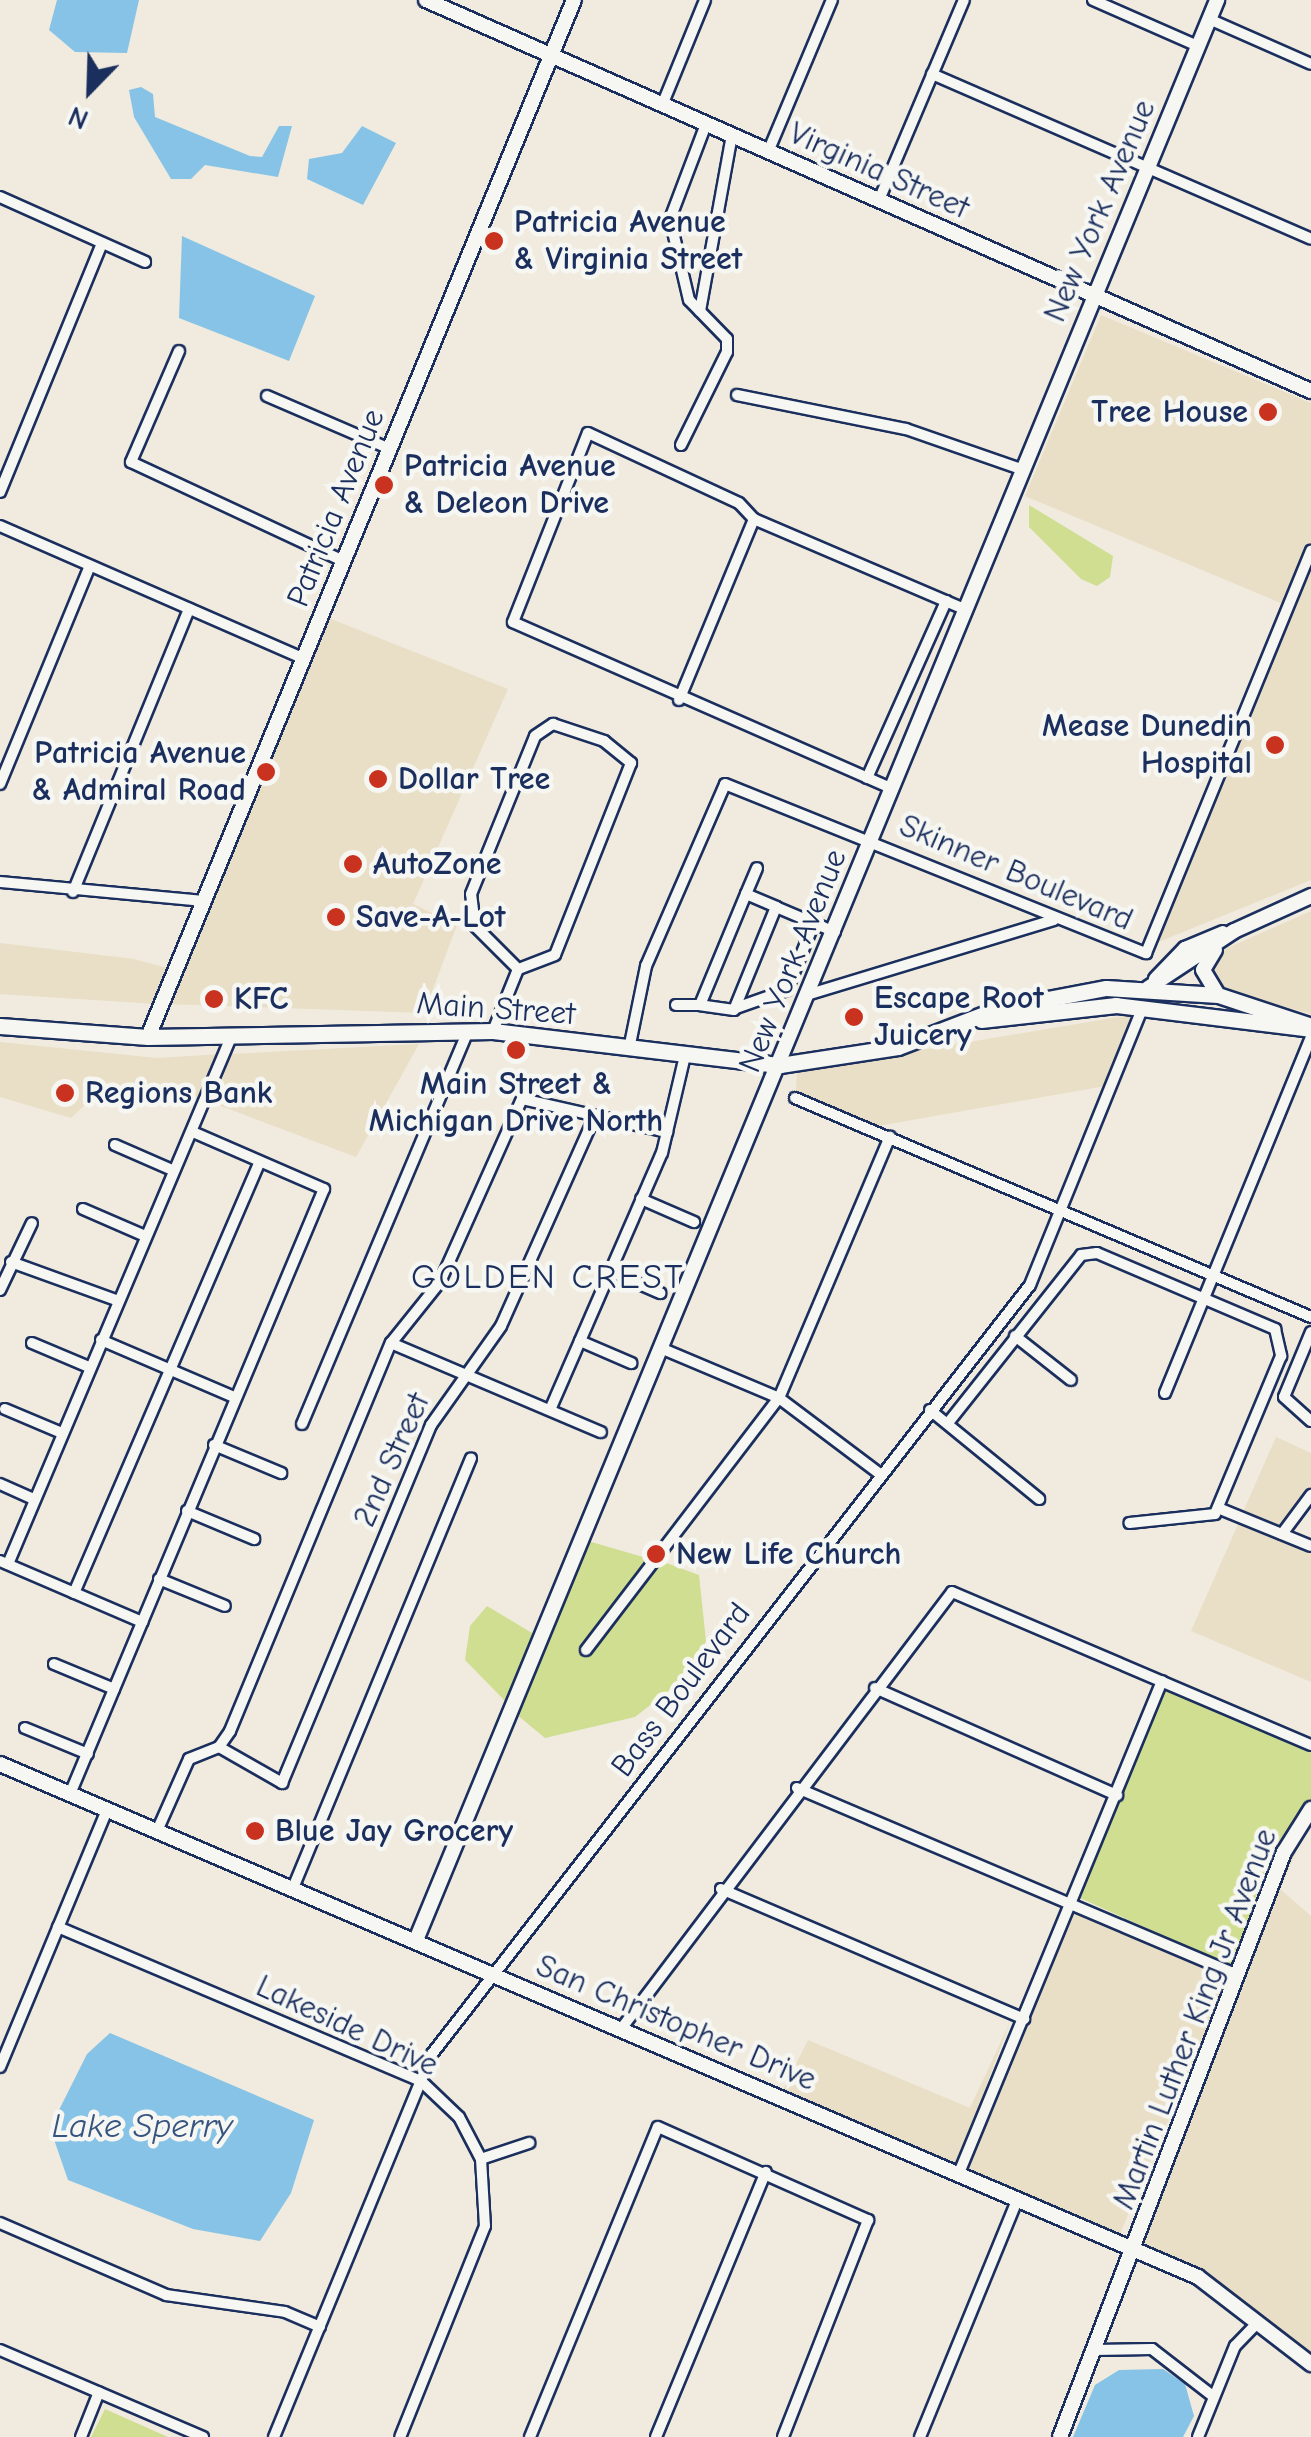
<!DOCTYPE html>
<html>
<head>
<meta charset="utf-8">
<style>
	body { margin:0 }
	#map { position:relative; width:1311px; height:2437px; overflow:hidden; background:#f0ebde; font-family:"Comic Neue",sans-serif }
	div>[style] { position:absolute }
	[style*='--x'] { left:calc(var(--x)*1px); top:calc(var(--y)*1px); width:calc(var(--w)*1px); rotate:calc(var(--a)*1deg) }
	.built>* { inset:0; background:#e9dec6; transform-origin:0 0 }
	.green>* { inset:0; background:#d0de91 }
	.water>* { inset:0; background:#86c3e6 }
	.roads { filter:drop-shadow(2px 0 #1b2f5e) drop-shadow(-2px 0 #1b2f5e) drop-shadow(0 2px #1b2f5e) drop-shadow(0 -2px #1b2f5e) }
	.minor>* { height:10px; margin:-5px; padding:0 5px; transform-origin:5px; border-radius:5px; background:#f6f6f2 }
	.tertiary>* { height:14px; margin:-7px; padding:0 7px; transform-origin:7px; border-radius:7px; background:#f6f6f2 }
	.secondary>* { height:15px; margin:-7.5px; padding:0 7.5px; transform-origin:7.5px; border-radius:7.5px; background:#f6f6f2 }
	.dots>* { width:28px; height:28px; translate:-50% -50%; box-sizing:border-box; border:5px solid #f6f6f2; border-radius:50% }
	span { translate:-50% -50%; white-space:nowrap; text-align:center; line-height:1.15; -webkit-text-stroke:9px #f6f6f2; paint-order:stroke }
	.street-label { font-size:32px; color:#1b2f5e }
	.poi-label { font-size:32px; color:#1b2f5e; font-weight:700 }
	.left { translate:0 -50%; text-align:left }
	.right { translate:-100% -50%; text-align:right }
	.neighbourhood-label { font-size:35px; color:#1b2f5e; letter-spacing:2.5px }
	.water-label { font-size:35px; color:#365480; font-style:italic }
	.north { position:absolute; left:40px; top:40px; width:100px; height:100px; -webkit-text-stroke:8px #f6f6f2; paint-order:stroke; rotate:203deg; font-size:28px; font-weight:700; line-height:40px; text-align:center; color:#1b2f5e }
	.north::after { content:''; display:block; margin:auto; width:35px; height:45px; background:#1b2f5e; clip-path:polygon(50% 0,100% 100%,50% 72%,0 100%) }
</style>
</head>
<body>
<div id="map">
	<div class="built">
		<div style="clip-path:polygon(1101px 315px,1311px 403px,1311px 880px,1156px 943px,1295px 609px,1025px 496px)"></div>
		<div style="clip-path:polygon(326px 617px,508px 689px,413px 904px,457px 925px,424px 1013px,167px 1004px)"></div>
		<div style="clip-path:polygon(1311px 911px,1311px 1014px,1219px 989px,1209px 976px,1223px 950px)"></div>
		<div style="clip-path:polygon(0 943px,134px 959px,171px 969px,157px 1004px,0 994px)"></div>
		<div style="clip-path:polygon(1136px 1014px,1111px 1085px,878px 1126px,796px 1092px,797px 1071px)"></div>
		<div style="clip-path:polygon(0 1042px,157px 1058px,221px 1054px,203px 1101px,106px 1085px,71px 1118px,0 1097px)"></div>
		<div style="clip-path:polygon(419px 1044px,356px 1157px,213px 1103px,232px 1054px)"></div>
		<div style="clip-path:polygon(1276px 1437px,1311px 1453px,1311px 1490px,1280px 1527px,1243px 1512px)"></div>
		<div style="clip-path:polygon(1239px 1522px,1311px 1552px,1311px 1682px,1191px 1631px)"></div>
		<div style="clip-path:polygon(1311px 1817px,1280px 1889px,1311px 1916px,1311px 2357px,1222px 2284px,1142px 2247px,1289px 1854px)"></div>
		<div style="left:1074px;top:1912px;width:168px;height:279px;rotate:23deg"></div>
		<div style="clip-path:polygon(1011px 2020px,956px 2165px,782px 2092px,808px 2040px,970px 2108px)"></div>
	</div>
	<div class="green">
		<div style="clip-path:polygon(1029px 505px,1113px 556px,1110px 577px,1097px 586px,1081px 579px,1029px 527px)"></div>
		<div style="clip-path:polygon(588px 1541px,650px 1559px,580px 1651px,586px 1657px,661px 1561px,699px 1575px,706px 1641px,690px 1674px,635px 1717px,545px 1738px,516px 1714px)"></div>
		<div style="clip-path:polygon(487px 1606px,532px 1633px,540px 1629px,509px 1705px,465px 1660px,470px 1626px)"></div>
		<div style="clip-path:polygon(1164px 1688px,1311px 1751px,1311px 1802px,1271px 1851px,1233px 1967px,1080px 1898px)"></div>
		<div style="clip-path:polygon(105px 2409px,168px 2437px,91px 2437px)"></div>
	</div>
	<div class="water">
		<div style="clip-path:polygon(57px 0,139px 0,127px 53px,75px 52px,49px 30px)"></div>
		<div style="clip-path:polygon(141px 87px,153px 94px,155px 117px,250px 156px,262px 157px,279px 126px,292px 126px,278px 177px,205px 165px,191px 179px,171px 179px,134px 117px,129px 90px)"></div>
		<div style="clip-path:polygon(362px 126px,396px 143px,363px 205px,307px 179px,309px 159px,342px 153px)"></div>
		<div style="clip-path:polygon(182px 236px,315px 296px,289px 361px,179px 318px)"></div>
		<div style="clip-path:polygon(110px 2033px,314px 2120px,291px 2193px,260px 2241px,193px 2229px,68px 2180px,50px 2128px,87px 2054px)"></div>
		<div style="clip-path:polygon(1163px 2369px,1185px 2384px,1194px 2416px,1183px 2437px,1073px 2437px,1095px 2385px,1119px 2370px)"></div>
	</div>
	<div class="roads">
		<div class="minor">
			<div style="--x:1093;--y:0;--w:115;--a:23.7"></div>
			<div style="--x:1209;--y:19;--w:111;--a:23.8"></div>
			<div style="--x:932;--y:74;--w:413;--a:23.5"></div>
			<div style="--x:663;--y:103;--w:111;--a:-67.8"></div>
			<div style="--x:768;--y:152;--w:165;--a:-67.2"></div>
			<div style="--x:0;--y:197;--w:159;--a:24.1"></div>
			<div style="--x:879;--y:200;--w:217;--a:-67"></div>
			<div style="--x:700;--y:311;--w:179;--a:-79.7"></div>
			<div style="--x:179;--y:351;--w:121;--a:113.4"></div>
			<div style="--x:131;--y:462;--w:234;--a:25"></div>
			<div style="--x:737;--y:395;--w:172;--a:11.4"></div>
			<div style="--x:906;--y:429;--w:125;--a:19.2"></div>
			<div style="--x:267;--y:396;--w:134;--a:23.3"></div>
			<div style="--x:681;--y:445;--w:104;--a:-63.7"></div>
			<div style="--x:727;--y:352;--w:13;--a:-90"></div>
			<div style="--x:727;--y:339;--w:54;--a:-134.3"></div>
			<div style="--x:689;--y:300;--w:83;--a:-103.2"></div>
			<div style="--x:670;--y:219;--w:102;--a:-69.2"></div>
			<div style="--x:0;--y:492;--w:269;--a:-67.7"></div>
			<div style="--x:0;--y:526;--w:332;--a:23.6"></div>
			<div style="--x:679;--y:700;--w:196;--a:-67.5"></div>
			<div style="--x:553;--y:724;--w:54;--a:18.4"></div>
			<div style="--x:604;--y:741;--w:35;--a:39"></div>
			<div style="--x:631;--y:763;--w:206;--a:111.6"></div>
			<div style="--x:555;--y:955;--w:40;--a:159"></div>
			<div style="--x:518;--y:969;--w:61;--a:-135"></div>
			<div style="--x:475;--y:926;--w:32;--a:-97"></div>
			<div style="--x:471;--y:894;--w:170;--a:-67.9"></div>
			<div style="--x:535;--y:736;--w:22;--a:-34"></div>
			<div style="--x:867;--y:778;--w:194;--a:-65.9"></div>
			<div style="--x:0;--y:784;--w:236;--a:-67.6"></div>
			<div style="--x:893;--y:789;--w:415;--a:-156.3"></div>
			<div style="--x:513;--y:622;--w:203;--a:-68.4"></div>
			<div style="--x:588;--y:433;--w:166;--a:24.9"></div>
			<div style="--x:739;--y:503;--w:22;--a:47"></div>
			<div style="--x:754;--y:519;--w:231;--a:23.2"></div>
			<div style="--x:0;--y:882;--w:205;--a:5.3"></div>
			<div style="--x:73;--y:892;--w:306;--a:-67.7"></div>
			<div style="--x:746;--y:894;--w:28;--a:-67"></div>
			<div style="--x:776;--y:907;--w:111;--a:112.2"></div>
			<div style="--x:734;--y:1010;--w:34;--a:-172"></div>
			<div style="--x:700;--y:1005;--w:120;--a:-67.5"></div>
			<div style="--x:746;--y:894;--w:33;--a:23"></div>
			<div style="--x:776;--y:907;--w:64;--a:23"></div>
			<div style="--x:810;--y:994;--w:255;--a:-16.9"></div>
			<div style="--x:676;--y:1005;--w:24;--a:0"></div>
			<div style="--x:736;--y:1008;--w:54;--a:-19.4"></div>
			<div style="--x:787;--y:990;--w:72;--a:-68.1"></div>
			<div style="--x:493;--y:1031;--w:67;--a:-68"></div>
			<div style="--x:629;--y:1049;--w:85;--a:-78.4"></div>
			<div style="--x:646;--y:966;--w:198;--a:-66.5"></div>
			<div style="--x:725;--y:784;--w:454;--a:21.9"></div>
			<div style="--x:1146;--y:953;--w:435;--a:-67.7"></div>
			<div style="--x:795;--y:1098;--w:561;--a:23"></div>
			<div style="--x:115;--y:1145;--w:60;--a:23.6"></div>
			<div style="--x:641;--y:1199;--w:58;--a:23.5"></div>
			<div style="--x:83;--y:1209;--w:65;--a:23.4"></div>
			<div style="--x:11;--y:1262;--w:112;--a:19.9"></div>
			<div style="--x:609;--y:1271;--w:56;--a:23.3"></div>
			<div style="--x:0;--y:1290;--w:74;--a:-64.5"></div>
			<div style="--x:1311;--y:1332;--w:70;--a:112.6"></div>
			<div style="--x:1284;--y:1397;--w:36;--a:42"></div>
			<div style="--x:1015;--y:1336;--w:71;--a:38.2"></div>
			<div style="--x:101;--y:1340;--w:145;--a:23.2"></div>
			<div style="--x:580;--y:1341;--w:56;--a:23.3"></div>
			<div style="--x:32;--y:1343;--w:62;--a:22.8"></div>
			<div style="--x:391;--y:1343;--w:228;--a:23"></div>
			<div style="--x:663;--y:1349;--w:126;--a:22.9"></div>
			<div style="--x:779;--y:1398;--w:126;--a:37"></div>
			<div style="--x:1165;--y:1393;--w:385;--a:-67.7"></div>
			<div style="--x:5;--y:1409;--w:62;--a:22.8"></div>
			<div style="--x:550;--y:1410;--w:280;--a:-66.5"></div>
			<div style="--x:662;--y:1153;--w:96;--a:-76.7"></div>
			<div style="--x:930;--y:1410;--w:141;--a:39.2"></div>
			<div style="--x:948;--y:1423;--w:214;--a:-51.6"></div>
			<div style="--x:1081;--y:1255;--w:16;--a:-7"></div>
			<div style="--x:1097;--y:1253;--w:194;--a:23.1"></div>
			<div style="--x:1275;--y:1329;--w:28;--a:77"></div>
			<div style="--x:1281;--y:1356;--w:171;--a:112.7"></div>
			<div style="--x:1215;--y:1514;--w:86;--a:174"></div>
			<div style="--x:302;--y:1424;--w:427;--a:-67.1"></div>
			<div style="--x:214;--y:1445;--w:73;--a:22.7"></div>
			<div style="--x:0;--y:1484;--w:37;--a:24"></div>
			<div style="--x:1218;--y:1508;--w:100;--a:22.2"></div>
			<div style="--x:187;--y:1511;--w:73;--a:22.7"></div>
			<div style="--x:1282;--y:1534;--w:49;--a:-53.4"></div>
			<div style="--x:0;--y:1561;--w:155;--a:23.2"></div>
			<div style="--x:8;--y:1564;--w:572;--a:-67.06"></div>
			<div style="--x:159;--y:1579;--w:71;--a:22.2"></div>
			<div style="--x:74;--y:1593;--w:469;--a:-66.7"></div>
			<div style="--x:586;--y:1650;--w:317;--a:-52.6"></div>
			<div style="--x:779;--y:1398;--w:284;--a:-67"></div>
			<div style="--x:54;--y:1664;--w:65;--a:22.6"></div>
			<div style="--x:875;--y:1688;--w:265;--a:23.9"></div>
			<div style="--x:25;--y:1728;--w:68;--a:22.4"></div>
			<div style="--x:219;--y:1747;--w:73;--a:29.7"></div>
			<div style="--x:282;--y:1783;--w:388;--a:-67.4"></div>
			<div style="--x:431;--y:1425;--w:121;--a:-54.7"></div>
			<div style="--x:501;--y:1326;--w:230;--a:-65.9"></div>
			<div style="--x:797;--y:1788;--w:479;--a:23"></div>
			<div style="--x:70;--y:1794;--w:656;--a:-67.23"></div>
			<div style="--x:324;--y:1189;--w:143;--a:-156.5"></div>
			<div style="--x:157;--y:1831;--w:79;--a:-66"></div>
			<div style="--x:189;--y:1759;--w:32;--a:-22"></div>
			<div style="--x:219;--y:1747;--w:19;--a:-55"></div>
			<div style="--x:230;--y:1731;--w:420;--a:-67.5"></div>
			<div style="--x:391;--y:1343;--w:78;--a:-51.2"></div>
			<div style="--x:440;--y:1282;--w:201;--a:-65.9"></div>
			<div style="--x:522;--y:1099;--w:149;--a:12.8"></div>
			<div style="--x:293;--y:1888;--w:465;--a:-67.5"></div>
			<div style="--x:721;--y:1889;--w:330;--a:23.2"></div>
			<div style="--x:58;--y:1927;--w:394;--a:23"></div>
			<div style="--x:421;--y:2081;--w:52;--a:43.5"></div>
			<div style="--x:459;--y:2117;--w:47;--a:62.4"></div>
			<div style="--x:481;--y:2159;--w:67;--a:86.6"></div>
			<div style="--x:485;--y:2226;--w:227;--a:111.9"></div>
			<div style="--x:621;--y:2029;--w:548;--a:-52.86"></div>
			<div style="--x:952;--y:1592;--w:390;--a:23.1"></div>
			<div style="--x:0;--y:2067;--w:278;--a:-67.4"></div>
			<div style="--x:481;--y:2159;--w:51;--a:-18.4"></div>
			<div style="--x:959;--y:2173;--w:532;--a:-67.58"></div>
			<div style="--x:0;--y:2223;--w:181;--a:23.4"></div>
			<div style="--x:166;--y:2295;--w:120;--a:8.1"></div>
			<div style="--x:285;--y:2312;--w:38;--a:23"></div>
			<div style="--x:0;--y:2350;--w:221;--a:23.2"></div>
			<div style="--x:1095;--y:2350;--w:57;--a:-1"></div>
			<div style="--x:1152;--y:2349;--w:78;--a:37.7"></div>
			<div style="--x:81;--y:2437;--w:48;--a:-68.2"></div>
			<div style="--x:274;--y:2437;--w:414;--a:-67.6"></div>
			<div style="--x:432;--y:2054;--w:974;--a:-52.13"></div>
			<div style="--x:1030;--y:1285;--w:300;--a:-67.9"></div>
			<div style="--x:530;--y:2437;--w:335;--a:-67.6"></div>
			<div style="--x:658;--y:2127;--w:230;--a:23.9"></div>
			<div style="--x:868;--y:2220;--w:233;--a:111.4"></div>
			<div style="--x:656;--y:2437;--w:287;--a:-67.5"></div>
			<div style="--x:920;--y:2437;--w:258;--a:-67.7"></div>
			<div style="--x:1198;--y:2437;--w:98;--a:-67.9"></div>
			<div style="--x:1235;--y:2346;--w:30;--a:-46"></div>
		</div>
		<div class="tertiary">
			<div style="--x:426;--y:0;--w:968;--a:23.84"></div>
			<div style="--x:1215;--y:950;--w:23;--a:121"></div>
			<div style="--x:1203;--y:970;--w:29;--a:59"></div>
			<div style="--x:1156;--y:979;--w:42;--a:-46"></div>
			<div style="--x:1185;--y:949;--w:41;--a:-22.8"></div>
			<div style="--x:1148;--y:988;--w:103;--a:-33.5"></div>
			<div style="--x:1234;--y:931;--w:85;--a:-24.4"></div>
			<div style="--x:148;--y:1037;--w:1121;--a:-67.67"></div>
			<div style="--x:0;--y:1764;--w:1303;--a:23.18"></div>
			<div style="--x:1198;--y:2277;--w:143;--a:37.6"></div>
			<div style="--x:416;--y:1940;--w:2099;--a:-67.56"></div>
			<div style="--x:1060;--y:2437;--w:626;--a:-69.05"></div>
			<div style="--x:1284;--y:1852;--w:51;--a:-57.9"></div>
		</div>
		<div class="secondary">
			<div style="--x:981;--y:1020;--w:136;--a:-6.3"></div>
			<div style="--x:1116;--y:1005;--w:196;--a:7"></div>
			<div style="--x:0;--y:1026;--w:148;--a:4.3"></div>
			<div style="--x:148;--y:1037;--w:345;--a:-1"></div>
			<div style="--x:493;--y:1031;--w:289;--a:6.8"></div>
			<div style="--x:780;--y:1065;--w:119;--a:-8.7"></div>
			<div style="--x:898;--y:1047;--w:109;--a:-20.9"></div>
			<div style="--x:1000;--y:1008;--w:108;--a:-10.7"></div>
			<div style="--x:1106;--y:988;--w:112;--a:3.6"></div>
			<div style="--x:1218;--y:995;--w:98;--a:18.4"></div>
		</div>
	</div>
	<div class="dots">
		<div style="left:494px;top:241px;background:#c8321e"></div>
		<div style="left:1268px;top:412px;background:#c8321e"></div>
		<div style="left:384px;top:485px;background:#c8321e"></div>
		<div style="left:1275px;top:745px;background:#c8321e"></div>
		<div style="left:266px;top:772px;background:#c8321e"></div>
		<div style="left:378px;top:779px;background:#c8321e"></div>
		<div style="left:353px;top:864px;background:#c8321e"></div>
		<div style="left:336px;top:917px;background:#c8321e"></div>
		<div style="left:214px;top:999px;background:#c8321e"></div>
		<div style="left:854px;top:1017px;background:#c8321e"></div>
		<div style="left:516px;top:1050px;background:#c8321e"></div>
		<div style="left:65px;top:1093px;background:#c8321e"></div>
		<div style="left:656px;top:1554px;background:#c8321e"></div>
		<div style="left:255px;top:1831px;background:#c8321e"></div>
	</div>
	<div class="street-label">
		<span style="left:879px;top:171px;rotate:24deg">Virginia Street</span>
		<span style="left:1100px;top:211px;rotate:-67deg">New York Avenue</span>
		<span style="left:336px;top:508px;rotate:-68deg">Patricia Avenue</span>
		<span style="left:1016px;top:873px;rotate:23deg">Skinner Boulevard</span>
		<span style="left:793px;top:961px;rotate:-68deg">New York Avenue</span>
		<span style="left:496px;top:1009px;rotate:4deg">Main Street</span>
		<span style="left:392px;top:1460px;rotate:-66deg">2nd Street</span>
		<span style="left:681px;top:1690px;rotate:-53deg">Bass Boulevard</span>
		<span style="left:1195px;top:2019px;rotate:-69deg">Martin Luther King Jr Avenue</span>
		<span style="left:676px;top:2023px;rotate:23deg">San Christopher Drive</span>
		<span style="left:347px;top:2026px;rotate:25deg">Lakeside Drive</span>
	</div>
	<div class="poi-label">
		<span class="left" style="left:514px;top:241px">Patricia Avenue<br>&amp; Virginia Street</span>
		<span class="right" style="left:1248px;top:412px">Tree House</span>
		<span class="left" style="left:404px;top:485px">Patricia Avenue<br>&amp; Deleon Drive</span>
		<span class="right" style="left:1252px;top:745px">Mease Dunedin<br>Hospital</span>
		<span class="right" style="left:246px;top:772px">Patricia Avenue<br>&amp; Admiral Road</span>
		<span class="left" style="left:398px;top:779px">Dollar Tree</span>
		<span class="left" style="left:373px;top:864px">AutoZone</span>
		<span class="left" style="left:356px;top:917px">Save-A-Lot</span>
		<span class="left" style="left:234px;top:999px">KFC</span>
		<span class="left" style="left:874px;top:1017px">Escape Root<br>Juicery</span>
		<span style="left:516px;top:1103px">Main Street &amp;<br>Michigan Drive North</span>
		<span class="left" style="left:85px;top:1093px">Regions Bank</span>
		<span class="left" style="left:676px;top:1554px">New Life Church</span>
		<span class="left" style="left:275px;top:1831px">Blue Jay Grocery</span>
	</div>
	<div class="neighbourhood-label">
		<span style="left:548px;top:1277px">GOLDEN CREST</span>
	</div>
	<div class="water-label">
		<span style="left:142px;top:2126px">Lake Sperry</span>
	</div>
	<div class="north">N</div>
</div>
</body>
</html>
